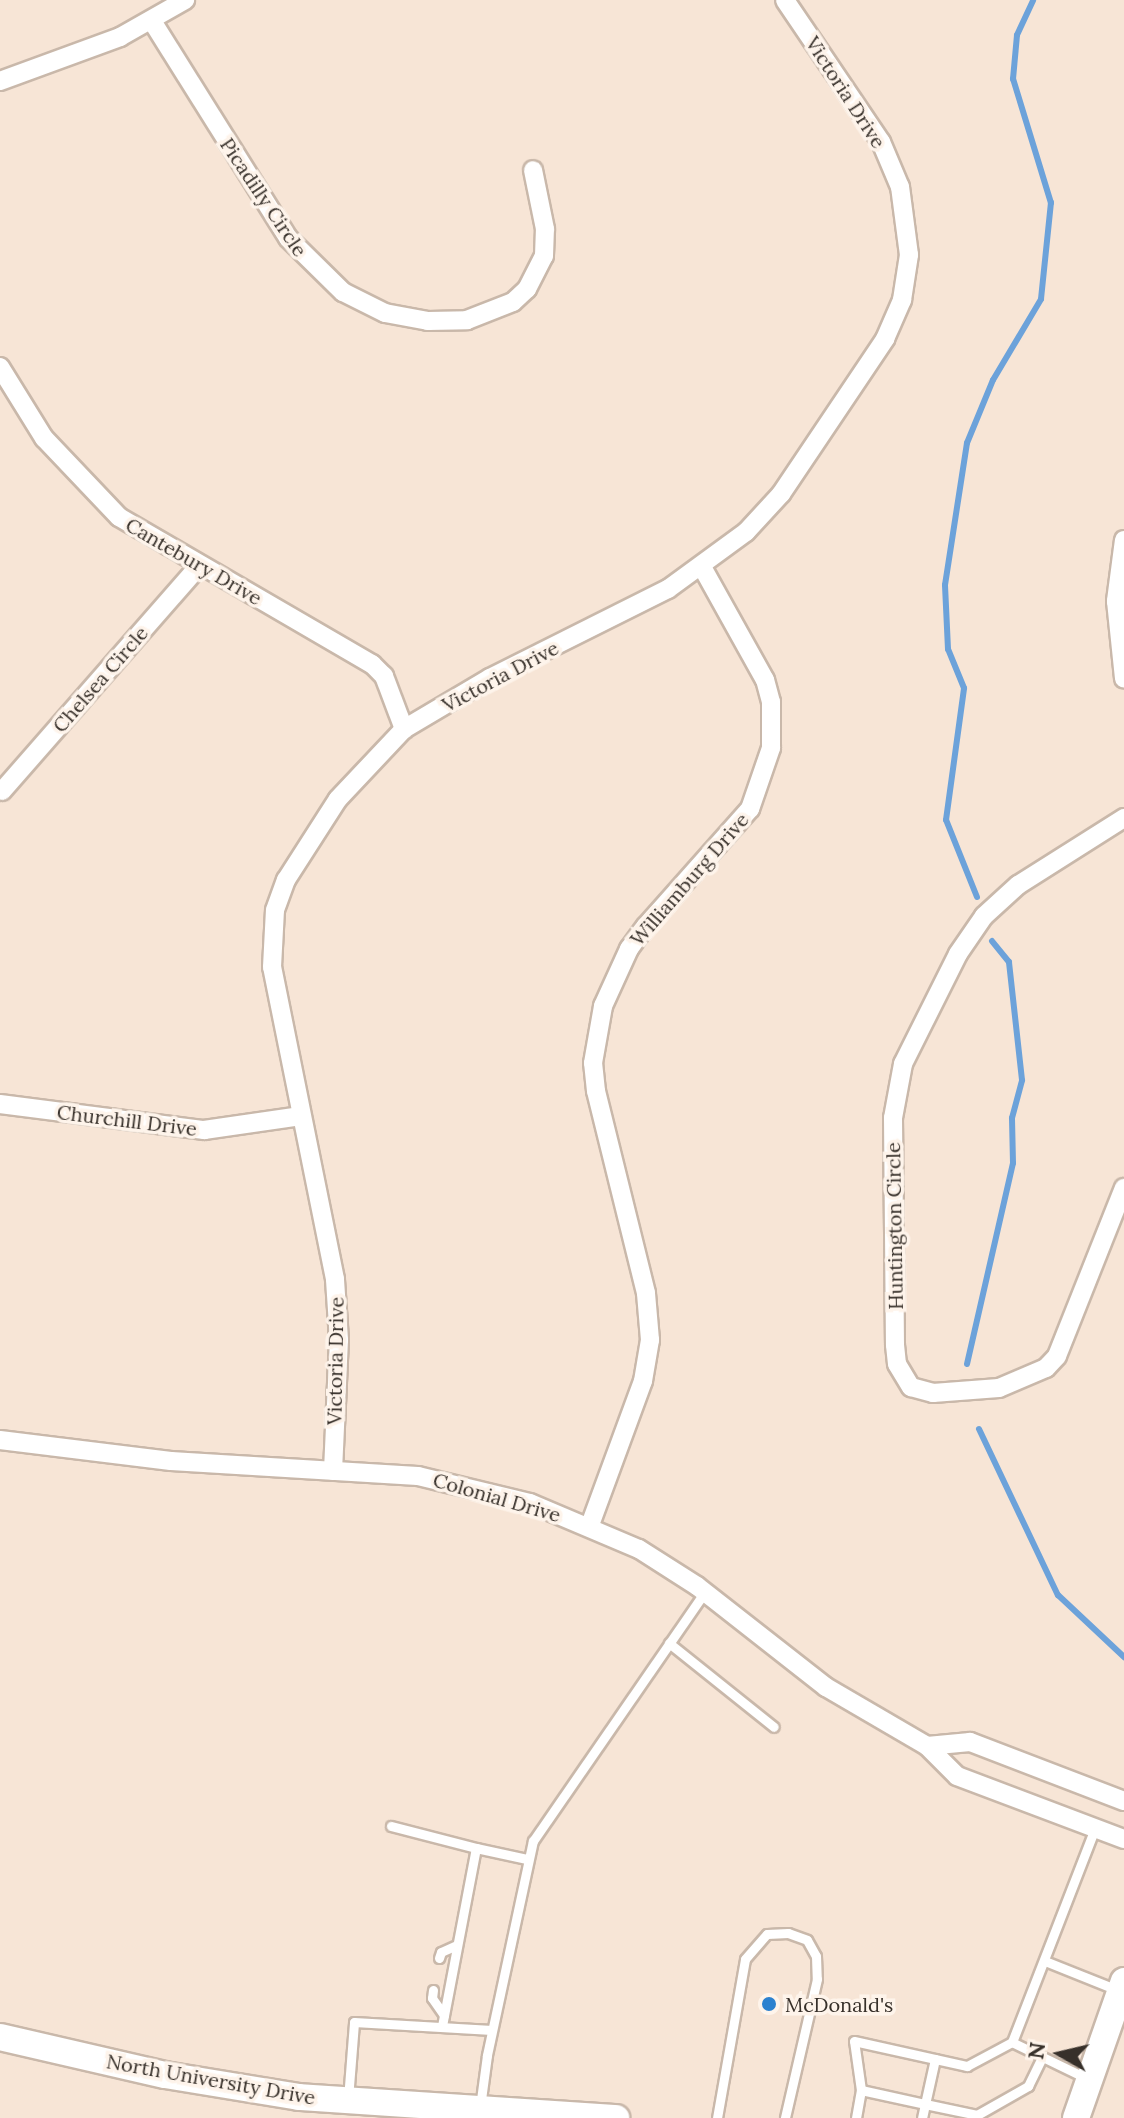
<!DOCTYPE html>
<html>
<head>
<meta charset="utf-8">
<style>
	body { margin:0 }
	#map { position:relative; width:1124px; height:2118px; overflow:hidden; background:#f7e5d6; font-family:Lora,serif }
	div>[style] { position:absolute }
	[style*='--x'] { left:calc(var(--x)*1px); top:calc(var(--y)*1px); width:calc(var(--w)*1px); rotate:calc(var(--a)*1deg) }
	.stream>* { height:6px; margin:-3px; padding:0 3px; transform-origin:3px; border-radius:3px; background:#6ca2da }
	.roads { filter:drop-shadow(2px 0 #c9b8aa) drop-shadow(-2px 0 #c9b8aa) drop-shadow(0 2px #c9b8aa) drop-shadow(0 -2px #c9b8aa) }
	.lane>* { height:9px; margin:-4.5px; padding:0 4.5px; transform-origin:4.5px; border-radius:4.5px; background:#fff }
	.street>* { height:18px; margin:-9px; padding:0 9px; transform-origin:9px; border-radius:9px; background:#fff }
	.secondary>* { height:26px; margin:-13px; padding:0 13px; transform-origin:13px; border-radius:13px; background:#fff }
	.dots>* { width:22px; height:22px; translate:-50% -50%; box-sizing:border-box; border:4px solid #fef4eb; border-radius:50% }
	span { translate:-50% -50%; white-space:nowrap; text-align:center; line-height:1.15; -webkit-text-stroke:7px #fef4eb; paint-order:stroke }
	.street-label { font-size:20px; color:#37302a }
	.poi-label { font-size:20px; color:#37302a }
	.left { translate:0 -50%; text-align:left }
	.north { position:absolute; left:1020px; top:2014px; width:80px; height:80px; -webkit-text-stroke:6px #fef4eb; paint-order:stroke; rotate:278deg; font-size:22px; font-weight:700; line-height:32px; text-align:center; color:#37302a }
	.north::after { content:''; display:block; margin:auto; width:28px; height:36px; background:#37302a; clip-path:polygon(50% 0,100% 100%,50% 72%,0 100%) }
</style>
</head>
<body>
<div id="map">
	<div class="stream">
		<div style="--x:977;--y:897;--w:83;--a:-111.9"></div>
		<div style="--x:946;--y:820;--w:133;--a:-82.2"></div>
		<div style="--x:964;--y:688;--w:42;--a:-112.3"></div>
		<div style="--x:948;--y:649;--w:64;--a:-92.7"></div>
		<div style="--x:945;--y:585;--w:144;--a:-81.2"></div>
		<div style="--x:967;--y:443;--w:68;--a:-67.6"></div>
		<div style="--x:993;--y:380;--w:94;--a:-59.3"></div>
		<div style="--x:1041;--y:299;--w:97;--a:-84.1"></div>
		<div style="--x:1051;--y:203;--w:130;--a:-107"></div>
		<div style="--x:1013;--y:79;--w:44;--a:-84.8"></div>
		<div style="--x:1017;--y:35;--w:38;--a:-65"></div>
		<div style="--x:967;--y:1364;--w:206;--a:-77.1"></div>
		<div style="--x:1013;--y:1163;--w:45;--a:-91.3"></div>
		<div style="--x:1012;--y:1118;--w:39;--a:-75"></div>
		<div style="--x:1022;--y:1080;--w:119;--a:-96.3"></div>
		<div style="--x:1009;--y:962;--w:27;--a:-129"></div>
		<div style="--x:979;--y:1429;--w:184;--a:64.6"></div>
		<div style="--x:1058;--y:1595;--w:91;--a:43.2"></div>
	</div>
	<div class="roads">
		<div class="lane">
			<div style="--x:669;--y:1643;--w:134;--a:38.7"></div>
			<div style="--x:391;--y:1826;--w:88;--a:14.5"></div>
			<div style="--x:439;--y:1958;--w:6;--a:-72"></div>
			<div style="--x:441;--y:1952;--w:17;--a:-24"></div>
			<div style="--x:1045;--y:1961;--w:81;--a:21.8"></div>
			<div style="--x:433;--y:1990;--w:8;--a:97"></div>
			<div style="--x:432;--y:1998;--w:21;--a:55"></div>
			<div style="--x:442;--y:2026;--w:181;--a:-79.2"></div>
			<div style="--x:476;--y:1848;--w:52;--a:12.2"></div>
			<div style="--x:935;--y:2059;--w:46;--a:102.5"></div>
			<div style="--x:925;--y:2104;--w:53;--a:11.9"></div>
			<div style="--x:977;--y:2115;--w:59;--a:-29.6"></div>
			<div style="--x:1028;--y:2086;--w:32;--a:-64"></div>
			<div style="--x:1086;--y:2078;--w:82;--a:-154.1"></div>
			<div style="--x:1012;--y:2042;--w:230;--a:-68.8"></div>
			<div style="--x:861;--y:2090;--w:49;--a:-98.1"></div>
			<div style="--x:854;--y:2041;--w:116;--a:12.5"></div>
			<div style="--x:967;--y:2066;--w:51;--a:-28.1"></div>
			<div style="--x:348;--y:2099;--w:77;--a:-85.5"></div>
			<div style="--x:354;--y:2022;--w:138;--a:3.3"></div>
			<div style="--x:480;--y:2107;--w:52;--a:-82.3"></div>
			<div style="--x:487;--y:2055;--w:219;--a:-77.9"></div>
			<div style="--x:533;--y:1841;--w:303;--a:-55.4"></div>
			<div style="--x:717;--y:2118;--w:161;--a:-80"></div>
			<div style="--x:745;--y:1959;--w:33;--a:-49"></div>
			<div style="--x:767;--y:1934;--w:21;--a:-3"></div>
			<div style="--x:788;--y:1933;--w:20;--a:20"></div>
			<div style="--x:807;--y:1940;--w:18;--a:61"></div>
			<div style="--x:816;--y:1956;--w:23;--a:88"></div>
			<div style="--x:817;--y:1979;--w:143;--a:103"></div>
			<div style="--x:856;--y:2118;--w:28;--a:-80"></div>
			<div style="--x:861;--y:2090;--w:66;--a:12.3"></div>
			<div style="--x:925;--y:2104;--w:14;--a:102"></div>
		</div>
		<div class="street">
			<div style="--x:152;--y:21;--w:256;--a:57.9"></div>
			<div style="--x:288;--y:238;--w:77;--a:44.5"></div>
			<div style="--x:343;--y:292;--w:47;--a:26.6"></div>
			<div style="--x:385;--y:313;--w:44;--a:10.5"></div>
			<div style="--x:428;--y:321;--w:39;--a:-1"></div>
			<div style="--x:467;--y:320;--w:49;--a:-21.4"></div>
			<div style="--x:513;--y:302;--w:19;--a:-43"></div>
			<div style="--x:527;--y:289;--w:37;--a:-63"></div>
			<div style="--x:544;--y:256;--w:27;--a:-88"></div>
			<div style="--x:545;--y:229;--w:60;--a:-101.5"></div>
			<div style="--x:0;--y:81;--w:128;--a:-20.1"></div>
			<div style="--x:120;--y:37;--w:75;--a:-29.6"></div>
			<div style="--x:0;--y:367;--w:84;--a:58.2"></div>
			<div style="--x:44;--y:438;--w:109;--a:46.5"></div>
			<div style="--x:119;--y:517;--w:293;--a:30.2"></div>
			<div style="--x:372;--y:664;--w:17;--a:45"></div>
			<div style="--x:384;--y:676;--w:57;--a:69.3"></div>
			<div style="--x:1124;--y:540;--w:62;--a:97.5"></div>
			<div style="--x:1116;--y:601;--w:78;--a:84.1"></div>
			<div style="--x:2;--y:791;--w:299;--a:-48.8"></div>
			<div style="--x:1124;--y:818;--w:125;--a:147.7"></div>
			<div style="--x:1018;--y:885;--w:46;--a:137.6"></div>
			<div style="--x:984;--y:916;--w:46;--a:124.4"></div>
			<div style="--x:958;--y:954;--w:123;--a:116.6"></div>
			<div style="--x:903;--y:1064;--w:55;--a:100.5"></div>
			<div style="--x:893;--y:1118;--w:227;--a:89.5"></div>
			<div style="--x:895;--y:1345;--w:19;--a:84"></div>
			<div style="--x:897;--y:1364;--w:27;--a:59"></div>
			<div style="--x:911;--y:1387;--w:23;--a:15"></div>
			<div style="--x:933;--y:1393;--w:66;--a:-4.3"></div>
			<div style="--x:999;--y:1388;--w:51;--a:-23.1"></div>
			<div style="--x:1046;--y:1368;--w:16;--a:-47"></div>
			<div style="--x:1057;--y:1356;--w:181;--a:-68.3"></div>
			<div style="--x:0;--y:1104;--w:206;--a:7.3"></div>
			<div style="--x:204;--y:1130;--w:98;--a:-8.2"></div>
			<div style="--x:0;--y:1440;--w:172;--a:7"></div>
			<div style="--x:171;--y:1461;--w:247;--a:3.5"></div>
			<div style="--x:418;--y:1476;--w:115;--a:13.6"></div>
			<div style="--x:530;--y:1503;--w:118;--a:22.9"></div>
			<div style="--x:639;--y:1549;--w:69;--a:32.5"></div>
			<div style="--x:697;--y:1586;--w:164;--a:38.1"></div>
			<div style="--x:826;--y:1687;--w:117;--a:30.3"></div>
			<div style="--x:333;--y:1471;--w:131;--a:-87.4"></div>
			<div style="--x:339;--y:1340;--w:61;--a:-93.8"></div>
			<div style="--x:335;--y:1279;--w:318;--a:-101.4"></div>
			<div style="--x:272;--y:967;--w:57;--a:-87"></div>
			<div style="--x:275;--y:910;--w:32;--a:-70"></div>
			<div style="--x:286;--y:880;--w:96;--a:-57.3"></div>
			<div style="--x:338;--y:799;--w:96;--a:-46.7"></div>
			<div style="--x:404;--y:729;--w:100;--a:-30.7"></div>
			<div style="--x:490;--y:678;--w:199;--a:-26.6"></div>
			<div style="--x:668;--y:589;--w:97;--a:-36.2"></div>
			<div style="--x:746;--y:532;--w:52;--a:-47.4"></div>
			<div style="--x:781;--y:494;--w:187;--a:-56.1"></div>
			<div style="--x:885;--y:339;--w:43;--a:-66.4"></div>
			<div style="--x:902;--y:300;--w:46;--a:-81.2"></div>
			<div style="--x:909;--y:255;--w:69;--a:-97.5"></div>
			<div style="--x:900;--y:187;--w:49;--a:-112.9"></div>
			<div style="--x:881;--y:142;--w:171;--a:-124.1"></div>
			<div style="--x:590;--y:1525;--w:153;--a:-69.8"></div>
			<div style="--x:643;--y:1381;--w:42;--a:-80.3"></div>
			<div style="--x:650;--y:1340;--w:47;--a:-94.9"></div>
			<div style="--x:646;--y:1293;--w:208;--a:-103.9"></div>
			<div style="--x:596;--y:1091;--w:28;--a:-96"></div>
			<div style="--x:593;--y:1063;--w:58;--a:-80"></div>
			<div style="--x:603;--y:1006;--w:63;--a:-65.5"></div>
			<div style="--x:629;--y:949;--w:29;--a:-54"></div>
			<div style="--x:646;--y:926;--w:157;--a:-48.4"></div>
			<div style="--x:750;--y:809;--w:65;--a:-71"></div>
			<div style="--x:771;--y:748;--w:46;--a:-90"></div>
			<div style="--x:771;--y:702;--w:23;--a:-105"></div>
			<div style="--x:765;--y:680;--w:129;--a:-119.1"></div>
			<div style="--x:1124;--y:1801;--w:165;--a:-159"></div>
			<div style="--x:970;--y:1742;--w:43;--a:174.7"></div>
			<div style="--x:927;--y:1746;--w:42;--a:45"></div>
			<div style="--x:957;--y:1776;--w:178;--a:20.7"></div>
		</div>
		<div class="secondary">
			<div style="--x:0;--y:2037;--w:169;--a:13"></div>
			<div style="--x:165;--y:2075;--w:136;--a:9.3"></div>
			<div style="--x:299;--y:2097;--w:318;--a:3.8"></div>
			<div style="--x:1076;--y:2118;--w:145;--a:-70.7"></div>
		</div>
	</div>
	<div class="dots">
		<div style="left:769px;top:2004px;background:#2b81cf"></div>
	</div>
	<div class="street-label">
		<span style="left:846px;top:92px;rotate:57deg">Victoria Drive</span>
		<span style="left:264px;top:197px;rotate:56deg">Picadilly Circle</span>
		<span style="left:194px;top:561px;rotate:30deg">Cantebury Drive</span>
		<span style="left:500px;top:676px;rotate:-28deg">Victoria Drive</span>
		<span style="left:100px;top:679px;rotate:-49deg">Chelsea Circle</span>
		<span style="left:689px;top:879px;rotate:-49deg">Williamburg Drive</span>
		<span style="left:127px;top:1120px;rotate:7deg">Churchill Drive</span>
		<span style="left:894px;top:1226px;rotate:-91deg">Huntington Circle</span>
		<span style="left:335px;top:1361px;rotate:-89deg">Victoria Drive</span>
		<span style="left:497px;top:1497px;rotate:16deg">Colonial Drive</span>
		<span style="left:211px;top:2079px;rotate:10deg">North University Drive</span>
	</div>
	<div class="poi-label">
		<span class="left" style="left:785px;top:2004px">McDonald's</span>
	</div>
	<div class="north">N</div>
</div>
</body>
</html>
